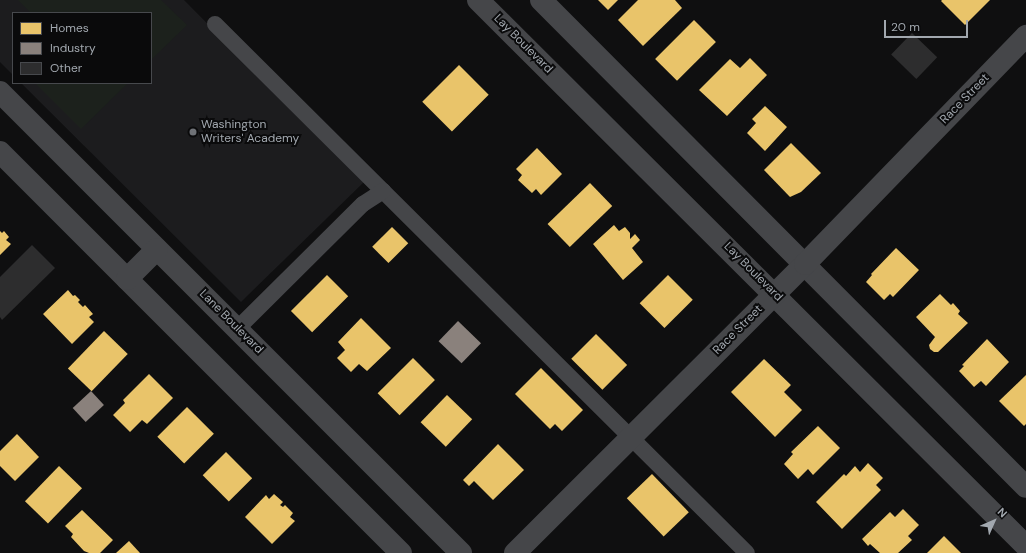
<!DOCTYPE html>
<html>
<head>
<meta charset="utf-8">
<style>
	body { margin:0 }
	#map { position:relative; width:1026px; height:553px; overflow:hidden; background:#0f0f10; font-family:"DM Sans",sans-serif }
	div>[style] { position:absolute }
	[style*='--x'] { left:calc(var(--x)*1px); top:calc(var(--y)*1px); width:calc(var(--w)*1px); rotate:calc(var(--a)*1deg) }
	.built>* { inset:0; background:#1c1c1e }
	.green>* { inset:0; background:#1c211c }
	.homes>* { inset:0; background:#e9c46a; transform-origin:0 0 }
	.industry>* { inset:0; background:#8a817c; transform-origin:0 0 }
	.building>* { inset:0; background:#2d2d2e; transform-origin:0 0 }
	.service>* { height:16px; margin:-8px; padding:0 8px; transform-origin:8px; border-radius:8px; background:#454649 }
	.minor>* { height:22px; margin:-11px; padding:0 11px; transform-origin:11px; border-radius:11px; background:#454649 }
	.dots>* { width:11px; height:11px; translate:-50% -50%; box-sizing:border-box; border:2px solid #0a0a0b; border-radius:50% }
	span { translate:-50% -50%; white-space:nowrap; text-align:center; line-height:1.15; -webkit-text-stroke:4px #0a0a0b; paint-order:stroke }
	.street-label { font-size:12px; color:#a2a8af }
	.poi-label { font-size:12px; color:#a2a8af }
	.left { translate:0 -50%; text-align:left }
	.legend { position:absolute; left:12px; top:12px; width:140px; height:72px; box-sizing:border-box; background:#0a0a0b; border:1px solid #47494d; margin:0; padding:5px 7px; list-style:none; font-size:12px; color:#a2a8af }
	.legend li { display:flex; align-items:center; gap:8px; height:20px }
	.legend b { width:20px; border:1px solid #47494d }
	.north { position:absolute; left:974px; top:501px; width:40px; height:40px; -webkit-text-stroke:3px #0a0a0b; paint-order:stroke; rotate:45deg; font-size:11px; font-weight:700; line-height:16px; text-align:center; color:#a2a8af }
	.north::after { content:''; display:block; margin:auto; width:14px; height:18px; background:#a2a8af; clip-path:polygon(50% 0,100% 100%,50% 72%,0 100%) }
	.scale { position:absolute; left:884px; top:20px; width:84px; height:18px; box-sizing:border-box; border:2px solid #a2a8af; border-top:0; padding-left:5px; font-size:12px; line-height:14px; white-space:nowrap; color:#a2a8af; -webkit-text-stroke:3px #0a0a0b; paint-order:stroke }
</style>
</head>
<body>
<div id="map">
	<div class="built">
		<div style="clip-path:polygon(0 0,184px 0,364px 182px,241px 302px,21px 83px,151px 83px,151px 13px,13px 13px,13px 75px,0 62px)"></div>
	</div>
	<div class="green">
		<div style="clip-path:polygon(18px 0,161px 0,187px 25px,151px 60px,151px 13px,31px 13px)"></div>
		<div style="clip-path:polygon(35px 83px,128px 83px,81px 129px)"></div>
	</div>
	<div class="homes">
		<div style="clip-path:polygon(598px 0,618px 0,608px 10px)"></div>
		<div style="clip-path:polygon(638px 0,675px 0,682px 8px,643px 46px,618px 20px)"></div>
		<div style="clip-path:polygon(942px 0,990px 0,965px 25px,941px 1px)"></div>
		<div style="left:694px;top:20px;width:31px;height:55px;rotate:45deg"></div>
		<div style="clip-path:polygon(750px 58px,767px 75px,727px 116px,699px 90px,730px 59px,740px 68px)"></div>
		<div style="left:459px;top:65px;width:42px;height:52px;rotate:45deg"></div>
		<div style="clip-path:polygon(765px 106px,787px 127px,765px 151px,747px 133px,756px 123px,752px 119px)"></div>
		<div style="clip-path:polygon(791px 143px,821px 173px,801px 192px,790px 197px,764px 170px)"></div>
		<div style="clip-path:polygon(537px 148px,562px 174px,541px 195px,536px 189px,532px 193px,518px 180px,522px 175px,516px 169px)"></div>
		<div style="left:590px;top:183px;width:32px;height:59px;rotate:46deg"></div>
		<div style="clip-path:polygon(614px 225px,619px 231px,625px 227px,630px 233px,630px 239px,635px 234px,640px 240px,632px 248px,643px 262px,623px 280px,593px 244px)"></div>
		<div style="left:392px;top:227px;width:23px;height:28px;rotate:45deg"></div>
		<div style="clip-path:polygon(0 231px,2px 233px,4px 231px,9px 237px,6px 240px,11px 244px,0 255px)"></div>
		<div style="clip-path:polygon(896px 248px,919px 270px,893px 297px,890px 294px,884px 300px,866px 282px,872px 275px,871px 274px)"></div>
		<div style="left:327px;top:275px;width:30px;height:51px;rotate:45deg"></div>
		<div style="left:668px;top:275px;width:35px;height:40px;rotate:45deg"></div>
		<div style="clip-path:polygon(68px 290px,73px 296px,75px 295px,80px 300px,78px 302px,83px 307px,85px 305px,93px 314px,89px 317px,94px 322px,72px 344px,43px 314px)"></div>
		<div style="clip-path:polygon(940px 294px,951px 305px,953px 303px,960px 311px,958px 314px,968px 323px,938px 352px,934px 352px,930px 349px,929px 345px,935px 337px,916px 317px)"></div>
		<div style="clip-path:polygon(361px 318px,391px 348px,367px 371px,359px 364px,351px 372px,337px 358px,345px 350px,338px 342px)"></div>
		<div style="left:104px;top:331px;width:33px;height:52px;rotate:44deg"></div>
		<div style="left:596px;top:334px;width:44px;height:35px;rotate:45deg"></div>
		<div style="clip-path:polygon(987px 339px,1009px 362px,986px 386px,981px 381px,974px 387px,959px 371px,964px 366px,962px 365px)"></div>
		<div style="left:413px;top:358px;width:31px;height:50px;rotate:45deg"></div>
		<div style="clip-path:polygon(764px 359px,791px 385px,784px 392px,802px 410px,775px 437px,731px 392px)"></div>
		<div style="clip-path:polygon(541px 368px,583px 410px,562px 431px,555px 424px,550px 429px,515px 394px)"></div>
		<div style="clip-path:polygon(149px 374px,173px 398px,147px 424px,142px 420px,130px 432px,113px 415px,125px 403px,123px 400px)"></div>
		<div style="clip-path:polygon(1026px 375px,1026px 424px,1024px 426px,999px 401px)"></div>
		<div style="left:447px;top:395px;width:35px;height:38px;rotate:44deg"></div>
		<div style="left:187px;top:407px;width:38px;height:42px;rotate:45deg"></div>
		<div style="clip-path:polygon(818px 426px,840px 448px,813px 475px,808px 469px,798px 479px,784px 464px,793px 454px,791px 452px)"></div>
		<div style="clip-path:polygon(17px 434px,39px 457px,15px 481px,0 466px,0 451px)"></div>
		<div style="clip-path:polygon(498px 444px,524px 470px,493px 500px,474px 481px,469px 486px,463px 480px)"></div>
		<div style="left:226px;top:452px;width:37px;height:33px;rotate:45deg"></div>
		<div style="clip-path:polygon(868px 463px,883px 478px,876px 485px,881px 490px,842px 529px,816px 502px,844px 474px,846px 476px,855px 466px,860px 472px)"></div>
		<div style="left:59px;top:466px;width:32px;height:49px;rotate:44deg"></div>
		<div style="left:652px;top:474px;width:53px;height:35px;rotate:46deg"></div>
		<div style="clip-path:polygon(274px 494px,283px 502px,280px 505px,283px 507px,285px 505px,293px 513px,290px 517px,295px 521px,272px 544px,245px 517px,266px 495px,269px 499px)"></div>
		<div style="clip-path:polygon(903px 509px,919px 525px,908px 536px,912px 540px,898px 553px,880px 553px,870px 544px,868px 546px,862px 539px,890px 512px,895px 517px)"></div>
		<div style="clip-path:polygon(82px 510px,113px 540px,100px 553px,89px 553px,84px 551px,71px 537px,73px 534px,65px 526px)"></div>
		<div style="clip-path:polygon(944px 536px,961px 553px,927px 553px)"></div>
		<div style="clip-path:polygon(129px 541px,140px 553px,116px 553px)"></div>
	</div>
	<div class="industry">
		<div style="left:458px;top:321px;width:32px;height:28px;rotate:44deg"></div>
		<div style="left:91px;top:391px;width:19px;height:25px;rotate:47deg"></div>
	</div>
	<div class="building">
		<div style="left:912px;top:33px;width:35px;height:30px;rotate:44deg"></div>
		<div style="clip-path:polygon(32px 245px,55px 268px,2px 320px,0 317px,0 277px)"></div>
	</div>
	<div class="service">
		<div style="--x:215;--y:24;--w:750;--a:44.84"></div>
		<div style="--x:237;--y:329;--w:177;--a:-44.8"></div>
		<div style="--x:363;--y:204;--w:24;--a:-33"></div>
	</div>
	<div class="minor">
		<div style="--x:478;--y:0;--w:774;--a:44.9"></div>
		<div style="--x:541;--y:0;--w:687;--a:45.12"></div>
		<div style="--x:0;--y:92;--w:652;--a:45"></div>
		<div style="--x:0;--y:152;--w:567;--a:45"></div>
		<div style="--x:127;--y:279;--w:42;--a:-45"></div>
		<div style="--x:515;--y:553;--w:409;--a:-44.9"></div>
		<div style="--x:805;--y:264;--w:318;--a:-45.9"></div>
	</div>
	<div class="dots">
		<div style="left:193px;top:132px;background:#6f7277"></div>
	</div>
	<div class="street-label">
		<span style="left:523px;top:44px;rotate:45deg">Lay Boulevard</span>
		<span style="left:965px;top:99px;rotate:-46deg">Race Street</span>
		<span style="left:753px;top:272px;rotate:45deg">Lay Boulevard</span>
		<span style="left:231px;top:322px;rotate:45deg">Lane Boulevard</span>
		<span style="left:738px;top:330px;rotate:-45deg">Race Street</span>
	</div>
	<div class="poi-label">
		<span class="left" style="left:201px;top:132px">Washington<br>Writers' Academy</span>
	</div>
	<ul class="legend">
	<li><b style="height:11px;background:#e9c46a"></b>Homes</li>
	<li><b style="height:11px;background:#8a817c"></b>Industry</li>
	<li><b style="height:11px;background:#2d2d2e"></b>Other</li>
	</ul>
	<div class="north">N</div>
	<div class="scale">20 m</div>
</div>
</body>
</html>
